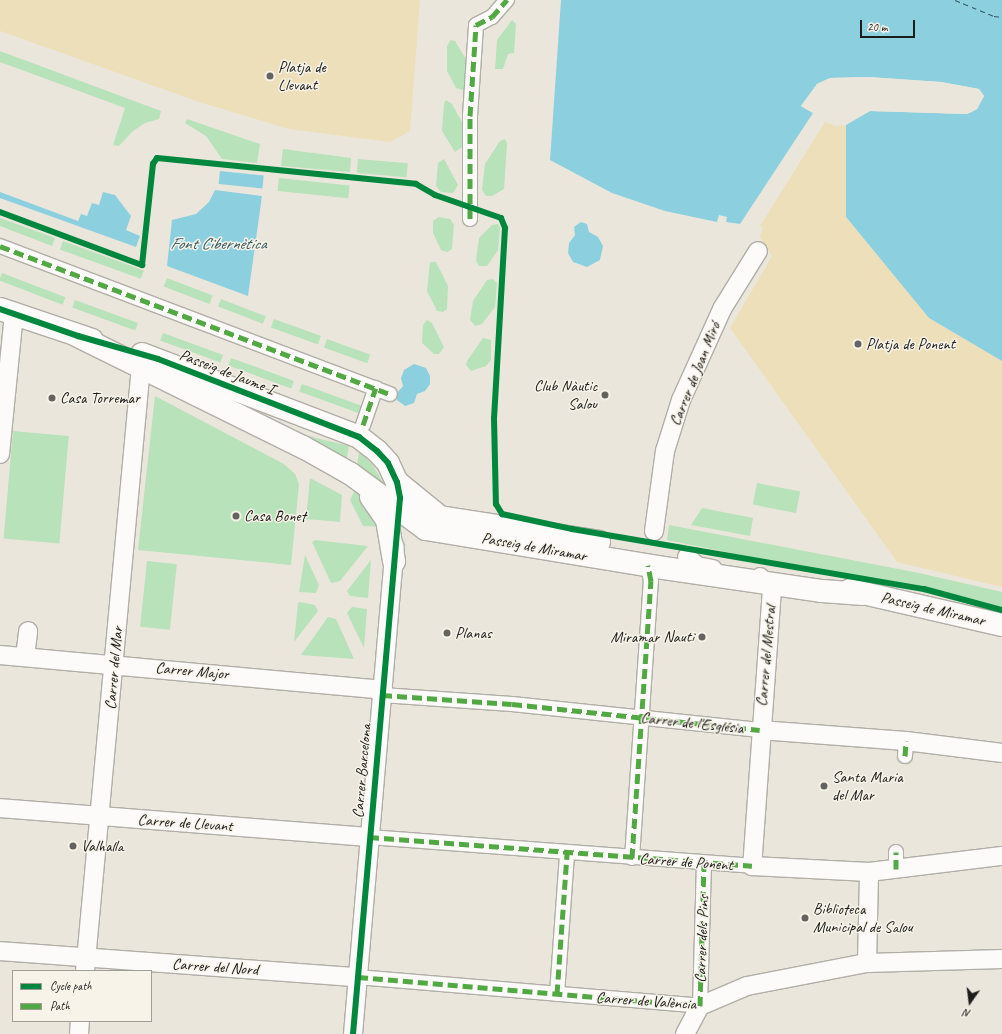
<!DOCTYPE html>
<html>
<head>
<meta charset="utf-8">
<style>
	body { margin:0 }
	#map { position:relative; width:1002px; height:1034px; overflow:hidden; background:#ebe6db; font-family:Caveat,sans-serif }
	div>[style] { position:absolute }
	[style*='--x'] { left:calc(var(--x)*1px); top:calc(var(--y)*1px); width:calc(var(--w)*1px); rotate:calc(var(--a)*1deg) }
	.green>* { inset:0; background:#b8e2b9; transform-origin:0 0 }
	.sand>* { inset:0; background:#eddfb9 }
	.water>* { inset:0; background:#8cd0e0; transform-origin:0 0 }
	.pier>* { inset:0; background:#ebe6db }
	.ferry>* { height:1px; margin-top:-0.5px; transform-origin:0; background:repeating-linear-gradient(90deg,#355861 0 5px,transparent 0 9px) }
	.roads { filter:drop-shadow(1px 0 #b1aea7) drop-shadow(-1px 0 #b1aea7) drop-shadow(0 1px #b1aea7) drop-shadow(0 -1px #b1aea7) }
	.pedestrian>* { height:14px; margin:-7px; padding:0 7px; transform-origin:7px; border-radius:7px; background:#fcfbfa }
	.minor>* { height:18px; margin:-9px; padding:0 9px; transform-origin:9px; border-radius:9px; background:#fcfbfa }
	.tertiary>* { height:22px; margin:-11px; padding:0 11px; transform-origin:11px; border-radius:11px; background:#fcfbfa }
	.quiet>* { height:5px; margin-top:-2.5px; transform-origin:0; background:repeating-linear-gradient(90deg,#52a943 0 10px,transparent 0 15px) }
	.cycleway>* { height:6px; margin:-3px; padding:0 3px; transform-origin:3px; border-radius:3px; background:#00873e }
	.dots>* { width:11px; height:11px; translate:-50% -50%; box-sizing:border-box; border:2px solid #f7f3e8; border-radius:50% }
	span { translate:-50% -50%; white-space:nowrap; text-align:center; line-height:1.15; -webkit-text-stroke:3px #f7f3e8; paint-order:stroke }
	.poi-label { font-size:16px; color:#1c1c1c }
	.left { translate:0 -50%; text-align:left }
	.right { translate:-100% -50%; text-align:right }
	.street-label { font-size:16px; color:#1c1c1c }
	.water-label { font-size:17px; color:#355861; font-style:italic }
	.legend { position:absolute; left:12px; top:970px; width:140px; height:52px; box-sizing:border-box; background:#f7f3e8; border:1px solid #9f9d96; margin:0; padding:5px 7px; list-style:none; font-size:12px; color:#1c1c1c }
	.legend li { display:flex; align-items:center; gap:8px; height:20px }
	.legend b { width:20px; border:1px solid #9f9d96 }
	.north { position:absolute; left:950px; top:982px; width:40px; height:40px; -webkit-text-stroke:3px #f7f3e8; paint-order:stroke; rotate:194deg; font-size:11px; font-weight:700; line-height:16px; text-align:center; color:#1c1c1c }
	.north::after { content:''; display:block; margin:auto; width:14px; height:18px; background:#1c1c1c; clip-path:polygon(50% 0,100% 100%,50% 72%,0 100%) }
	.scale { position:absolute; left:860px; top:20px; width:55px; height:18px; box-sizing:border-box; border:2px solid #1c1c1c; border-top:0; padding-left:5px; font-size:12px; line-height:14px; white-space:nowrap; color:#1c1c1c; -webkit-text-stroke:3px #f7f3e8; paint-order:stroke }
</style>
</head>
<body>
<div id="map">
	<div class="green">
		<div style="clip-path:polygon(512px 20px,516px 24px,514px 53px,508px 54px,503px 69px,495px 69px,497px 40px)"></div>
		<div style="clip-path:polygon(451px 40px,455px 41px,467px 61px,465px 88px,462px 90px,456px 88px,447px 71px,447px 46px)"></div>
		<div style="clip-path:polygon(0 51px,161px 111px,159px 119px,145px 123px,133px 131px,119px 146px,113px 145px,125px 108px,0 62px)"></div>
		<div style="clip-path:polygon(446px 100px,452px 104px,463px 124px,462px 147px,455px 152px,442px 131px,444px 103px)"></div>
		<div style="clip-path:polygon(187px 119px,260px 144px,257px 163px,222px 159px,206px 136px,185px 123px)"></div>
		<div style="clip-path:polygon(505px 139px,507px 144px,504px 189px,492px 196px,486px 196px,482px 190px,485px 164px,500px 141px)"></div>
		<div style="clip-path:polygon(283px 149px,351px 158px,350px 172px,281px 166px)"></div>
		<div style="left:358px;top:159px;width:50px;height:14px;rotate:5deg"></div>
		<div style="clip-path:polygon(444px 159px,458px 185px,453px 193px,441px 192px,436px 186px,438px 163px)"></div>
		<div style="left:279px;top:178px;width:71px;height:13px;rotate:6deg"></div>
		<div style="clip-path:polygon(439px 217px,450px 219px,454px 225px,452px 249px,447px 252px,441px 250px,433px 233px,433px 221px)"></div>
		<div style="clip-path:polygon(0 218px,55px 238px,52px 246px,0 226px)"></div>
		<div style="clip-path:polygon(498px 224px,500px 228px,498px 250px,487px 266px,479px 266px,476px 261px,479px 238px,492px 225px)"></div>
		<div style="left:63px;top:241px;width:86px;height:9px;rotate:20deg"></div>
		<div style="clip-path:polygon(430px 262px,436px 262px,448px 286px,447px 309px,443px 312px,437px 311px,427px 291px)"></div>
		<div style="left:2px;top:273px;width:68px;height:8px;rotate:21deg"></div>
		<div style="left:167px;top:278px;width:49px;height:9px;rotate:21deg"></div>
		<div style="clip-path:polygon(493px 279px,497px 283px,495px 307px,482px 324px,475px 326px,470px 320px,473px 301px,487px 280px)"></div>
		<div style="left:221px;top:299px;width:48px;height:8px;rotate:21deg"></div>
		<div style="left:75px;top:300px;width:67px;height:8px;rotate:20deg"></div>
		<div style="left:274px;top:319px;width:50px;height:9px;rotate:20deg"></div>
		<div style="clip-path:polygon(427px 320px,432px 323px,444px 347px,439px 354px,434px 354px,422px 343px,423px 325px)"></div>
		<div style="left:163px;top:333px;width:64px;height:8px;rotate:20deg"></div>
		<div style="clip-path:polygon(483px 338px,491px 340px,491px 360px,486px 366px,471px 371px,466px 365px,467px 361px)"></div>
		<div style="left:327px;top:339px;width:46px;height:9px;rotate:20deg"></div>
		<div style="left:231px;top:358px;width:67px;height:8px;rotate:20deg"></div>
		<div style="left:302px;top:384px;width:65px;height:8px;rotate:20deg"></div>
		<div style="clip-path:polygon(155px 396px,284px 464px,295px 474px,299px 484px,291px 565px,138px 550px)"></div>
		<div style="left:13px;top:431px;width:56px;height:108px;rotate:5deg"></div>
		<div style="clip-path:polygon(296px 433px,349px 446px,345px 467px)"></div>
		<div style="clip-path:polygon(359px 452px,372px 464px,389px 492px,356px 473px)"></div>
		<div style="clip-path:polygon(310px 478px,342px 495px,340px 522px,306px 519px)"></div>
		<div style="left:757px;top:483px;width:44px;height:22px;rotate:11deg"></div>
		<div style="clip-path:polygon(355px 490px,360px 492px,385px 527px,363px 526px,350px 500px)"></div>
		<div style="clip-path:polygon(702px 508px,753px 518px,750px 536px,691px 525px)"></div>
		<div style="clip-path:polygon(669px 525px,919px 573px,1002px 592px,1002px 608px,667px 540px)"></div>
		<div style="clip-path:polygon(315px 540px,368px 546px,340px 581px,331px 583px,312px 542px)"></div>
		<div style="clip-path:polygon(305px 555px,319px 585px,316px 593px,299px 592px)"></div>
		<div style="clip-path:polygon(371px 560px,368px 598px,350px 596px,347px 591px)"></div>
		<div style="left:147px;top:561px;width:30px;height:66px;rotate:6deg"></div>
		<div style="clip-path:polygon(300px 602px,315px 605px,318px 611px,294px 642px,298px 603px)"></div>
		<div style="clip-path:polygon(352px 607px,367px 609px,364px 648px,347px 613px)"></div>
		<div style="clip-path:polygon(328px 617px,336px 619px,354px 659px,301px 655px)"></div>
	</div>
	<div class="sand">
		<div style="clip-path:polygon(0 0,420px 0,410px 131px,390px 142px,289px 129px,199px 102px,0 31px)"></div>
		<div style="clip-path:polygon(825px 122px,836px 126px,846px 125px,846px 217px,929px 318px,1002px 361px,1002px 587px,897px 562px,730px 328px,772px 256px,760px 237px,763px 228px,760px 226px)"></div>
	</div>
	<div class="water">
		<div style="clip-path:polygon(561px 0,1002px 0,1002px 361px,929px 318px,846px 217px,846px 125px,870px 111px,967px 114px,977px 109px,984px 96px,979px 89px,941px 82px,868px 77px,830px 78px,817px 84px,801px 106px,813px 113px,740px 224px,726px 222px,727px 217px,719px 215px,717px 222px,665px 211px,612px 193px,550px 160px)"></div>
		<div style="left:220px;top:171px;width:44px;height:13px;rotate:6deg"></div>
		<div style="clip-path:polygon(215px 190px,262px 196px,248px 296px,167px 266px,172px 220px,196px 214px,209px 202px)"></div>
		<div style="clip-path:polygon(0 192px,78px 221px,81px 214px,87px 216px,92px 203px,99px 205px,103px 192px,115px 195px,131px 216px,126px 230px,140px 236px,136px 247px,0 198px)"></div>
		<div style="clip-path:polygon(581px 222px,587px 224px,589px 232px,598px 237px,603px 246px,600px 260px,587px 267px,573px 262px,568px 253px,569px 243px,575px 235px,574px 227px)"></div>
		<div style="clip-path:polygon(414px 364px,426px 368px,430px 376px,430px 384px,425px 391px,417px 394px,414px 403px,405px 406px,397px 400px,397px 393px,403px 386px,401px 378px,404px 370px)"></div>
	</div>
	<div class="pier">
		<div style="clip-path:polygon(868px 77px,941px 82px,979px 89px,984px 96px,977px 109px,967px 114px,870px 111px,844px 125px,869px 109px,966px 112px,975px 107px,981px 96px,978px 90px,941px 84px,868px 79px,831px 80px,818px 85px,808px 97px,804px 105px,813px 113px,801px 106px,817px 84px,830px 78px)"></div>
	</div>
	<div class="ferry">
		<div style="--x:955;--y:0;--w:42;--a:22.3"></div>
		<div style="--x:994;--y:16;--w:8;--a:7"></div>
	</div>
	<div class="roads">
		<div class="pedestrian">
			<div style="--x:470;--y:219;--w:103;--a:-90"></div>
			<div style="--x:470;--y:116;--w:91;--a:-86.2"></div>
			<div style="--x:476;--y:25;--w:18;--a:-27"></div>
			<div style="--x:492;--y:17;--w:23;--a:-49"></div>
			<div style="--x:0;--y:246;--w:417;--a:20.8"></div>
			<div style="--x:363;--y:425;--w:39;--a:-71"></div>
			<div style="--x:382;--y:695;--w:130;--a:4"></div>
			<div style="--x:512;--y:704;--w:249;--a:6"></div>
			<div style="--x:905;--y:756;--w:15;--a:-86"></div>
			<div style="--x:369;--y:837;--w:384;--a:4.3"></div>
			<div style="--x:632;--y:858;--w:278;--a:-86.1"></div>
			<div style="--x:651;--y:581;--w:16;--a:-101"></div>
			<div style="--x:896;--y:869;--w:17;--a:-90"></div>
			<div style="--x:358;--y:977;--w:343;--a:4.8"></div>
			<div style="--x:700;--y:1006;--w:142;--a:-88.4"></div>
			<div style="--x:557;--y:994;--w:141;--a:-85.9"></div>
		</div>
		<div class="minor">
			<div style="--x:0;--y:454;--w:141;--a:-84.3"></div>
			<div style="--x:654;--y:531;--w:81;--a:-82.2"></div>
			<div style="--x:665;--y:451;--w:53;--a:-72.6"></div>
			<div style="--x:681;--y:400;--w:100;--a:-65.7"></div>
			<div style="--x:722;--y:309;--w:68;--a:-58.2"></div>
			<div style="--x:687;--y:557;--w:13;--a:42"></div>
			<div style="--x:697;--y:566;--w:16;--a:11"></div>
			<div style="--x:760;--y:577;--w:17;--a:45"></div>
			<div style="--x:772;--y:589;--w:278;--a:94.1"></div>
			<div style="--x:752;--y:866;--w:117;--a:2.9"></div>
			<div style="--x:869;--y:872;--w:134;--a:-6.9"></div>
			<div style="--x:0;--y:655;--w:385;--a:5.2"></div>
			<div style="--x:25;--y:657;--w:26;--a:-83"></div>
			<div style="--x:760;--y:730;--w:146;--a:4.3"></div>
			<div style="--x:906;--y:741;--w:97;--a:7.1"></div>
			<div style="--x:0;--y:808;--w:370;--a:4.5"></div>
			<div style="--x:0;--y:951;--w:359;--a:4.2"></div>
			<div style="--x:867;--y:963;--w:91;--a:-88.7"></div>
			<div style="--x:85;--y:971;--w:608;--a:-84.71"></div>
			<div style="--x:79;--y:1034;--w:13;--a:-86"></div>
			<div style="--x:353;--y:1034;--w:489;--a:-85.1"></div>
			<div style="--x:685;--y:1034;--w:32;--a:-62"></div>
			<div style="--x:700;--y:1006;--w:51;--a:-23.1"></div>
			<div style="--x:747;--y:986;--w:122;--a:-10.9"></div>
			<div style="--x:867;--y:963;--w:135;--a:-1.7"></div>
		</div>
		<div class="tertiary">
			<div style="--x:0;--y:309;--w:97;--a:18.6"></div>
			<div style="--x:78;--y:336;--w:251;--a:26.3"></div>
			<div style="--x:303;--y:447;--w:55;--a:29.4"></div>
			<div style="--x:351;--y:474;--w:93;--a:36.3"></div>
			<div style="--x:426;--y:529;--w:234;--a:9.3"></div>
			<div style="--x:657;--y:567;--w:167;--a:8.3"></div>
			<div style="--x:822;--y:591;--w:41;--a:4.2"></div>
			<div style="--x:142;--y:354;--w:232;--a:20.9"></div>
			<div style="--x:359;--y:437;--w:23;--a:38"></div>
			<div style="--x:377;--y:451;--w:16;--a:47"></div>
			<div style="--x:388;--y:463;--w:21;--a:65"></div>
			<div style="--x:397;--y:482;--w:13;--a:81"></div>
			<div style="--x:397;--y:482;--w:55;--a:39.1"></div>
			<div style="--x:440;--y:517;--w:161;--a:8.9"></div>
			<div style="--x:371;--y:497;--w:28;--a:55"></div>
			<div style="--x:387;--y:520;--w:42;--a:80.3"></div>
			<div style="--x:850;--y:590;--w:156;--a:13"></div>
		</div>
	</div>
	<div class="quiet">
		<div style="--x:470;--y:219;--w:103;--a:-90"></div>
		<div style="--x:470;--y:116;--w:91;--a:-86.2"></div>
		<div style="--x:476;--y:25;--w:18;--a:-27"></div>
		<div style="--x:492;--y:17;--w:23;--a:-49"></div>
		<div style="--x:0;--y:246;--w:417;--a:20.8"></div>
		<div style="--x:363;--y:425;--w:39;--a:-71"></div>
		<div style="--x:382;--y:695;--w:130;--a:4"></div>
		<div style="--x:512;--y:704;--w:249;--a:6"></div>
		<div style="--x:905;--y:756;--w:15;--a:-86"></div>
		<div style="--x:369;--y:837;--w:384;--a:4.3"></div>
		<div style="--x:632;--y:858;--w:278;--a:-86.1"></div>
		<div style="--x:651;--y:581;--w:16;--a:-101"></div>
		<div style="--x:896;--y:869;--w:17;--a:-90"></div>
		<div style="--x:358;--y:977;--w:343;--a:4.8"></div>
		<div style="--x:700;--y:1006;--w:142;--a:-88.4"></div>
		<div style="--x:557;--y:994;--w:141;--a:-85.9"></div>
	</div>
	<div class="cycleway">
		<div style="--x:0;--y:212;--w:152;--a:20.5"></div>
		<div style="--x:142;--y:265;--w:102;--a:-83.8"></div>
		<div style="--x:153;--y:164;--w:7;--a:-56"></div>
		<div style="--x:157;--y:158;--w:260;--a:5.7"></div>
		<div style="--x:416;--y:184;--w:22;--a:30"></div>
		<div style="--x:435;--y:195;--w:70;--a:19.2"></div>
		<div style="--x:501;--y:218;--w:11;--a:68"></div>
		<div style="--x:505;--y:228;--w:190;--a:93.3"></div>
		<div style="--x:494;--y:418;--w:86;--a:88.7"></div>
		<div style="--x:496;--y:504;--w:12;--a:59"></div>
		<div style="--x:502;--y:514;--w:72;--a:12.1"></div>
		<div style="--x:572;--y:529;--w:357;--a:9.7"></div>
		<div style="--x:924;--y:589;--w:81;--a:15.1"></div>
		<div style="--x:0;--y:309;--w:83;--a:19.1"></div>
		<div style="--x:78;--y:336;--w:83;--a:16"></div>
		<div style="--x:158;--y:359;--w:216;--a:21.2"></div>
		<div style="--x:359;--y:437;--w:23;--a:38"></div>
		<div style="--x:377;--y:451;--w:16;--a:47"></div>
		<div style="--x:388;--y:463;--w:21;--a:65"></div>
		<div style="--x:397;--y:482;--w:16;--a:79"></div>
		<div style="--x:400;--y:498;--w:538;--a:95.01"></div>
	</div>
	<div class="dots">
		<div style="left:270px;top:76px;background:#64635f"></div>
		<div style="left:858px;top:344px;background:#64635f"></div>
		<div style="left:605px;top:395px;background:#64635f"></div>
		<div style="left:52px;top:398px;background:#64635f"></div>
		<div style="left:236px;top:516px;background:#64635f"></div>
		<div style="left:447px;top:633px;background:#64635f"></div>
		<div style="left:702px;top:637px;background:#64635f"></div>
		<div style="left:824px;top:786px;background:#64635f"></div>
		<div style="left:73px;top:846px;background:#64635f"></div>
		<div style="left:805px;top:918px;background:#64635f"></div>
	</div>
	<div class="poi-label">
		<span class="left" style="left:278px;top:76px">Platja de<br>Llevant</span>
		<span class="left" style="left:866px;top:344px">Platja de Ponent</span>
		<span class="right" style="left:597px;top:395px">Club Nàutic<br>Salou</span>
		<span class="left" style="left:60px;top:398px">Casa Torremar</span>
		<span class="left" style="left:244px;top:516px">Casa Bonet</span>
		<span class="left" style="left:455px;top:633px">Planas</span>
		<span class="right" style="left:694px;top:637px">Miramar Nauti</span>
		<span class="left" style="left:832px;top:786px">Santa Maria<br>del Mar</span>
		<span class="left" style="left:81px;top:846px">Valhalla</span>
		<span class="left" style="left:813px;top:918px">Biblioteca<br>Municipal de Salou</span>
	</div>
	<div class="street-label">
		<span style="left:227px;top:372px;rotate:21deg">Passeig de Jaume I</span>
		<span style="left:695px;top:374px;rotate:-68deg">Carrer de Joan Miró</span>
		<span style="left:534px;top:547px;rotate:10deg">Passeig de Miramar</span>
		<span style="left:933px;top:609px;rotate:13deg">Passeig de Miramar</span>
		<span style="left:766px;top:656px;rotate:-85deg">Carrer del Mestral</span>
		<span style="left:114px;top:668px;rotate:-85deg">Carrer del Mar</span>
		<span style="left:192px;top:671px;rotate:5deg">Carrer Major</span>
		<span style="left:692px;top:723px;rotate:6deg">Carrer de l'Església</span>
		<span style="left:362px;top:771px;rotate:-85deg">Carrer Barcelona</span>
		<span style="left:185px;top:823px;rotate:4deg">Carrer de Llevant</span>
		<span style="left:686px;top:862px;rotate:4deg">Carrer de Ponent</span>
		<span style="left:702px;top:939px;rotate:-88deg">Carrer dels Pins</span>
		<span style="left:215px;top:967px;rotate:4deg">Carrer del Nord</span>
		<span style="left:646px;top:1001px;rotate:4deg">Carrer de València</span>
	</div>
	<div class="water-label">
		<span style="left:218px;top:244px">Font Cibernètica</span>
	</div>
	<ul class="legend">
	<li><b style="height:5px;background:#00873e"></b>Cycle path</li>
	<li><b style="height:5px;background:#52a943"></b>Path</li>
	</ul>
	<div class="north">N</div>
	<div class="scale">20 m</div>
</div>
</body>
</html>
